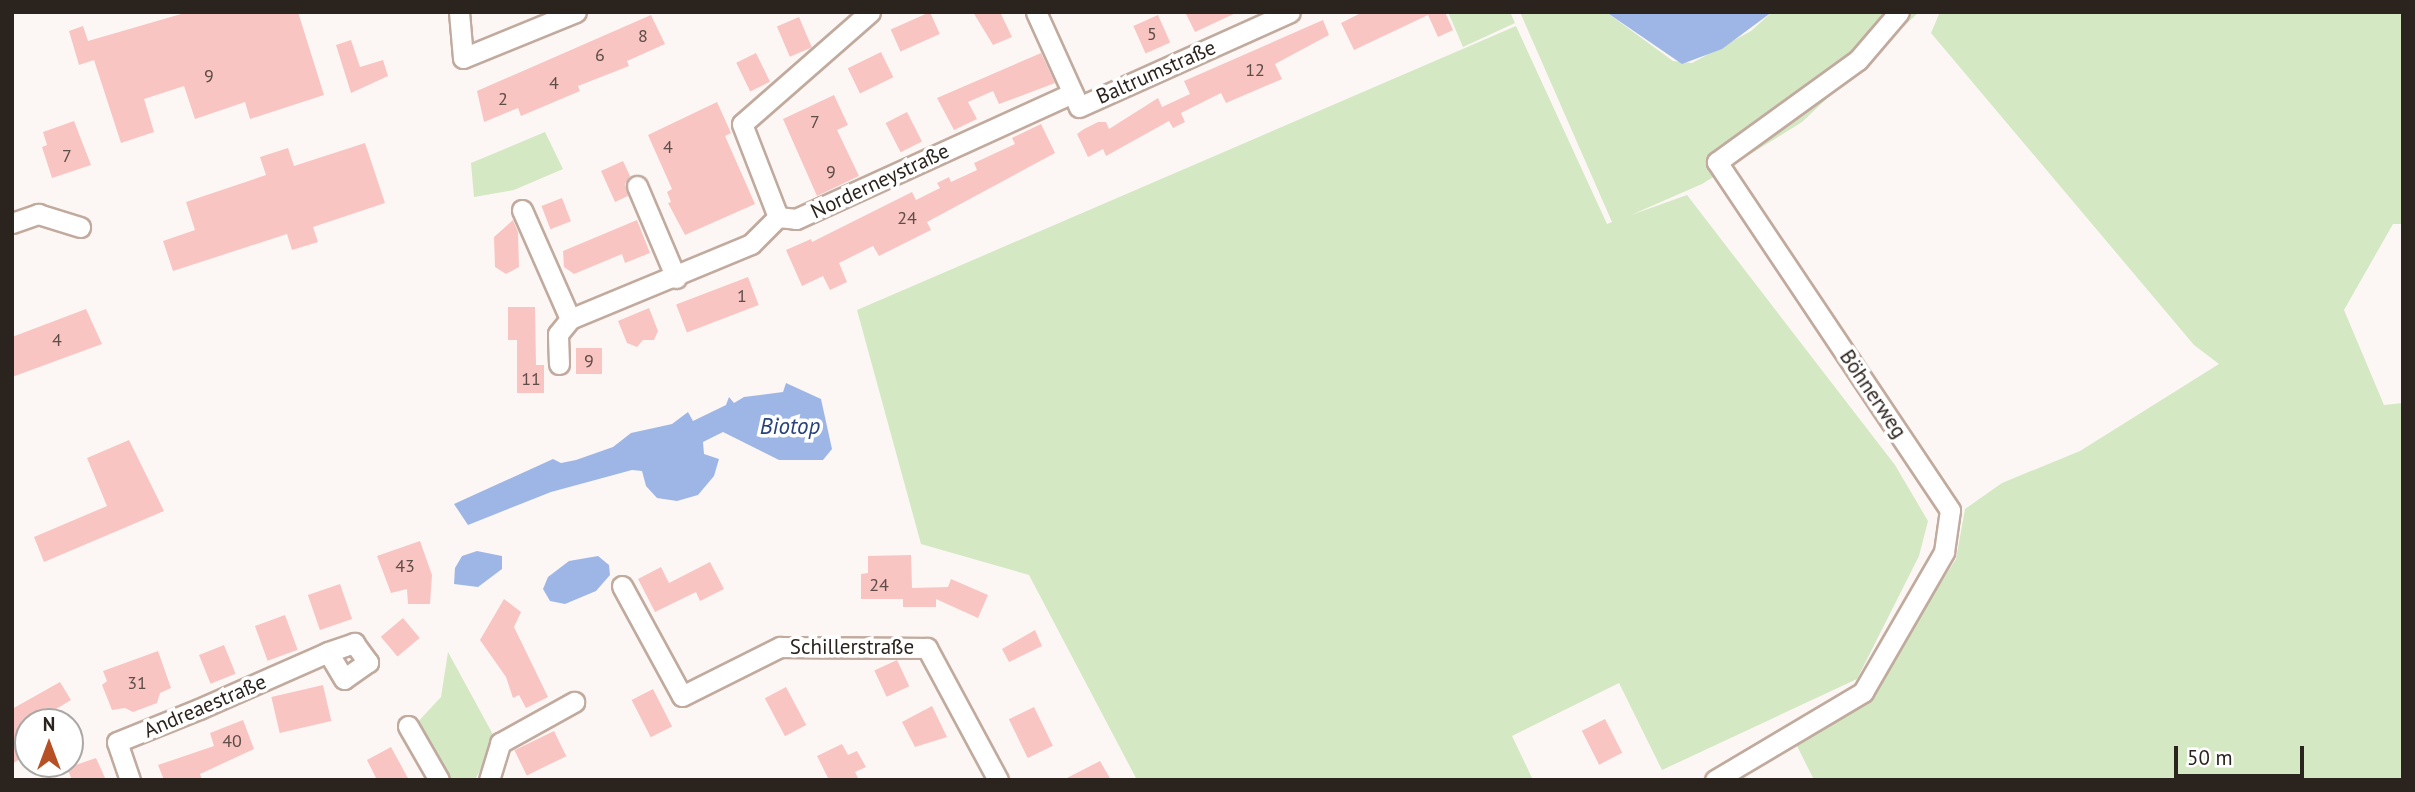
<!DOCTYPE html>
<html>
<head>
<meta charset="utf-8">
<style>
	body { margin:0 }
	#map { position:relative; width:2415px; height:792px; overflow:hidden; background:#fcf7f4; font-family:"PT Sans",sans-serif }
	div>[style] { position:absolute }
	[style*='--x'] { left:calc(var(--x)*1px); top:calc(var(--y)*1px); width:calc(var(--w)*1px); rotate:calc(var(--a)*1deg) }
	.green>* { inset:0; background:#d4e8c3 }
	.water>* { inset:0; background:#9eb6e6 }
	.building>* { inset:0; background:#f9c5c2; transform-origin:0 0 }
	.roads { filter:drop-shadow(2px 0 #c1aa9e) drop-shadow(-2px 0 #c1aa9e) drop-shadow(0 2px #c1aa9e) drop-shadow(0 -2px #c1aa9e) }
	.minor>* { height:19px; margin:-9.5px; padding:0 9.5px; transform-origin:9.5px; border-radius:9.5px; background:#fff }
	span { translate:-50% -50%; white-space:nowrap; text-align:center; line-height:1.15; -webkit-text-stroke:7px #fff; paint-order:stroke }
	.number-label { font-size:18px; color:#5e4c47 }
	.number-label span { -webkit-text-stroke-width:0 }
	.street-label { font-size:21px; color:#2b231e }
	.water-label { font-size:23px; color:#27417c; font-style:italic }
	.frame { position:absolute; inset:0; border:14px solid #2b231e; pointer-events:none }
	.north { position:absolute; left:14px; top:708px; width:70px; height:70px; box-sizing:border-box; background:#fff; border:2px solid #aaa7a5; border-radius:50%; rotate:0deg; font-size:19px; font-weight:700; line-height:28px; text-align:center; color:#2b231e }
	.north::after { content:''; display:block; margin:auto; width:24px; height:32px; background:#b65025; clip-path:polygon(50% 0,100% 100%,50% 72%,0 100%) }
	.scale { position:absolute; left:2174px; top:746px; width:130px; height:32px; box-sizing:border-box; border:4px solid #2b231e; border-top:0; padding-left:9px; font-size:21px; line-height:24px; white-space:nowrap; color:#2b231e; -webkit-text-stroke:5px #fff; paint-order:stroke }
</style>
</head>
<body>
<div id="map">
	<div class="green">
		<div style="clip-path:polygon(1448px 12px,1510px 12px,1515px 23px,1463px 47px)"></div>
		<div style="clip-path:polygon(1520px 12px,1606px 12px,1673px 61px,1692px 63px,1751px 31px,1772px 12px,1919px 12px,1802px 122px,1702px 184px,1631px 215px,1687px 195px,1895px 465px,1928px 521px,1919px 556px,1857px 679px,1662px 770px,1619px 683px,1512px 736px,1533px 780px,1137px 780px,1029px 575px,921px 544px,857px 310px,1516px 26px,1607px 224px,1612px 222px)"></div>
		<div style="clip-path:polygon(1940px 12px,2403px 12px,2403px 224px,2393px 224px,2344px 310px,2384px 405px,2403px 403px,2403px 780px,1814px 780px,1794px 740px,1867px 697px,1956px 559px,1965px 509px,2002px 483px,2080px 451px,2219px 364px,2194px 345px,1931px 33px)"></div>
		<div style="clip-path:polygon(545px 132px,563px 169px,514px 190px,474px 197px,471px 163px)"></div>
		<div style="clip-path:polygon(448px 652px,496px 740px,475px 780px,444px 780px,414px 726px,441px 697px)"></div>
	</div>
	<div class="water">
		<div style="clip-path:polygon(1606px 12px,1772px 12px,1722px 49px,1682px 64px)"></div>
		<div style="clip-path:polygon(786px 383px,821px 399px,832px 449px,823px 460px,779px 460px,723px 432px,703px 442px,704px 454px,719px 459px,714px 476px,698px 495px,677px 501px,657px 498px,646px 486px,642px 471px,632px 470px,551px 492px,468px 525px,454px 504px,553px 459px,561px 463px,576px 460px,613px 447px,631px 433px,672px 424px,688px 412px,693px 421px,726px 405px,729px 397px,734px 403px,744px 397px,783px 392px)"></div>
		<div style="clip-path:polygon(477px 551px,502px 556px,502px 569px,478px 587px,454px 584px,455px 568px,462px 556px)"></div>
		<div style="clip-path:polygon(598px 556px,609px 565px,610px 575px,596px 591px,565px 604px,550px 601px,543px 589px,548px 577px,569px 561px)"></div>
	</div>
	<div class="building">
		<div style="clip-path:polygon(188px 12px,298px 12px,324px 95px,250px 119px,245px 102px,195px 119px,184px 86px,144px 99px,154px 132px,121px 143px,94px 60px,79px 65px,69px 31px,83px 26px,88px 41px)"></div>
		<div style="left:930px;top:12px;width:24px;height:43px;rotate:66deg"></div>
		<div style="clip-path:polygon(973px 12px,1000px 12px,1012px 37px,993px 45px)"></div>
		<div style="clip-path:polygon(1185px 12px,1238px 12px,1195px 32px)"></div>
		<div style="clip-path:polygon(1363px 12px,1445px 12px,1453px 30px,1438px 37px,1428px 15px,1354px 50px,1341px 23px)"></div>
		<div style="clip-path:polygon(651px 15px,665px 44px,627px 61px,629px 66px,578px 86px,580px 91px,521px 116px,518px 108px,484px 122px,477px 91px)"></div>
		<div style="left:1158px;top:15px;width:30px;height:27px;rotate:66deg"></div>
		<div style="left:799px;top:17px;width:33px;height:24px;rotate:67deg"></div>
		<div style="clip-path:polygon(1323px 20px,1329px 35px,1275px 64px,1282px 79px,1226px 103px,1221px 93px,1181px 113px,1185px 122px,1173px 128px,1169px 121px,1106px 156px,1103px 149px,1088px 157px,1077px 134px,1084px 129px,1098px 122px,1106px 122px,1109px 129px,1158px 98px,1162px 107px,1190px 94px,1184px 81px)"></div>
		<div style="clip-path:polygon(351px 40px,360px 67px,383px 60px,388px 76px,351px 93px,336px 45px)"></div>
		<div style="left:881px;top:52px;width:28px;height:37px;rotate:64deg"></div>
		<div style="left:756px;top:53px;width:32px;height:22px;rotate:64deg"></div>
		<div style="clip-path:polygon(1041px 53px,1055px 83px,999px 104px,993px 91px,968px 102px,977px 119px,954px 130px,937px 98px)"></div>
		<div style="clip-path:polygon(834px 95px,848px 125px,837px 130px,859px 176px,817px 196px,783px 119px)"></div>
		<div style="clip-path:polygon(717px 102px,731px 133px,725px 136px,755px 204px,685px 235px,668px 203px,671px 202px,667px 192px,672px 189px,648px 135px)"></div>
		<div style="left:907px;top:112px;width:33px;height:24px;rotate:63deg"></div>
		<div style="clip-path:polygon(74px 121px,91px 165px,52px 178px,42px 147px,47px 145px,43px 132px)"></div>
		<div style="clip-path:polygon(1041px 124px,1055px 153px,927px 222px,931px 230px,879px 256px,873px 246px,839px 263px,847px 282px,830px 290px,823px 276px,802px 286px,786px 250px,811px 239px,812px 242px,912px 192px,916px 200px,940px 188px,937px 183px,949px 177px,951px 182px,977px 170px,974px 163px,1015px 144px,1012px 138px)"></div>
		<div style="clip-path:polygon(365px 143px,385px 203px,313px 227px,318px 242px,292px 250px,287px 234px,173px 271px,163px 241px,195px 230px,186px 202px,266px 175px,260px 157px,288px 148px,294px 166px)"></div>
		<div style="clip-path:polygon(623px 161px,630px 176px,625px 184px,628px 196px,615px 202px,601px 171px)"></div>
		<div style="left:562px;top:198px;width:25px;height:22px;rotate:69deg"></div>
		<div style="clip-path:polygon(513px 220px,518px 232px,519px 267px,506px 274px,495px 267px,494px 237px)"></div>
		<div style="clip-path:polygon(637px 220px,650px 253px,625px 263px,622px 254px,574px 274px,564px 267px,563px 251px)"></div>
		<div style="left:748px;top:277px;width:30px;height:77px;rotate:69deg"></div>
		<div style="clip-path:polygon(508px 307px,535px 307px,536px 365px,544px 365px,544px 393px,517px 393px,517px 340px,508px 340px)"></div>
		<div style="clip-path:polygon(649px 308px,658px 331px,654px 340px,643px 340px,637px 347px,627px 343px,618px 321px)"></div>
		<div style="clip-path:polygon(86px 309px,102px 344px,12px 377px,12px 337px)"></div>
		<div style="left:576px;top:348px;width:26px;height:26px"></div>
		<div style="clip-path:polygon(129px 440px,164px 511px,44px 562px,34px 537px,107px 506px,87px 458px)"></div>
		<div style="clip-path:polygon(420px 541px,432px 575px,430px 604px,408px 604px,407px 589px,391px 593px,377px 556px)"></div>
		<div style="clip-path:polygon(911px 555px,912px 588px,948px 587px,951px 579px,988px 595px,978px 618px,936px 599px,936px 607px,903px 607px,903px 599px,861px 599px,861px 574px,868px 573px,868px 556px)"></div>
		<div style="clip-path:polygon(710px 562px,724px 589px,700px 601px,696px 592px,655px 612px,638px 579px,661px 567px,669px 583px)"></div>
		<div style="left:340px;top:584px;width:37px;height:34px;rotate:71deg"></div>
		<div style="clip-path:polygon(504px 599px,521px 612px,514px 627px,548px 697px,526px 708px,519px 695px,513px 698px,506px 677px,480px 640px)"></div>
		<div style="left:285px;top:615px;width:37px;height:32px;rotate:70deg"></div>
		<div style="left:403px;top:618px;width:26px;height:29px;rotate:50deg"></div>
		<div style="clip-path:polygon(1035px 630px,1042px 646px,1009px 662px,1002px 649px)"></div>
		<div style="left:224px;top:645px;width:31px;height:27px;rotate:68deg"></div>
		<div style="clip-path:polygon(158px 651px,171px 688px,160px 693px,157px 703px,133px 712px,125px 708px,112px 710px,102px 685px,107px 681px,103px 671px)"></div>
		<div style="left:897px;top:660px;width:29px;height:25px;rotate:65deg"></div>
		<div style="clip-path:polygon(60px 682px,71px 700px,56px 709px,63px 722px,28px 722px,28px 754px,12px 764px,12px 709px)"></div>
		<div style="left:323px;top:685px;width:37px;height:53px;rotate:77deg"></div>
		<div style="left:786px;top:687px;width:43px;height:24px;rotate:62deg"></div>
		<div style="left:653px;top:689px;width:42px;height:24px;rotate:63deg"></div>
		<div style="clip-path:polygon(932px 706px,947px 737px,915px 747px,902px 722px)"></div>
		<div style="left:1034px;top:707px;width:43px;height:28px;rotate:64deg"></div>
		<div style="left:1605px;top:719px;width:38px;height:26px;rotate:63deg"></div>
		<div style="clip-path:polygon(243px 720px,254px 749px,200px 774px,202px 780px,164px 780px,158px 765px,214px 746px,210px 733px)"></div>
		<div style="left:554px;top:731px;width:28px;height:44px;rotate:64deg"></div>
		<div style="clip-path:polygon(842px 744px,848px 755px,857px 751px,866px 767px,855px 772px,859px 780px,829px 780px,817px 756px)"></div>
		<div style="clip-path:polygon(391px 747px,409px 780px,377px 780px,367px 760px)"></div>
		<div style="clip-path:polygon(96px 758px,106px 780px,72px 780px,67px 768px)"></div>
		<div style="clip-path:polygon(1100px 761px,1111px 780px,1063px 780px)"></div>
	</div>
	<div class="roads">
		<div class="minor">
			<div style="--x:459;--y:12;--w:46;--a:85"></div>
			<div style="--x:463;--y:58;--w:122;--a:-22.2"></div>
			<div style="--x:870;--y:12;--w:170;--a:138.8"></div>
			<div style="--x:742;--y:124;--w:100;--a:68.8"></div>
			<div style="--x:778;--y:217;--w:18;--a:6"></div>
			<div style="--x:796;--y:219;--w:303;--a:-24.5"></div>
			<div style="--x:1036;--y:12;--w:104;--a:65.6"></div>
			<div style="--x:1079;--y:107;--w:231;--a:-24.2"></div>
			<div style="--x:637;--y:186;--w:100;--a:67"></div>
			<div style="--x:522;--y:210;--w:119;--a:66.2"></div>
			<div style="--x:570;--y:319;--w:196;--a:-22.5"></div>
			<div style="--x:751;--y:244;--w:38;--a:-45"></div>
			<div style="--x:12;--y:223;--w:28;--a:-19"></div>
			<div style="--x:38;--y:214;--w:44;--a:17.2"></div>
			<div style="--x:559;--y:364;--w:30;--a:-92"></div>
			<div style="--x:558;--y:334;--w:19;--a:-51"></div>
			<div style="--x:622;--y:586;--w:125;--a:61.4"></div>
			<div style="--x:682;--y:696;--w:110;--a:-26.6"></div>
			<div style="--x:780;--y:647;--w:147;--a:0.4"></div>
			<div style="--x:927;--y:648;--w:150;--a:61.7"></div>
			<div style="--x:408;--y:726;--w:62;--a:60.1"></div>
			<div style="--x:130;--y:780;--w:40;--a:-108.9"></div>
			<div style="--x:117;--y:742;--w:88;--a:-21.9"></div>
			<div style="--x:199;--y:709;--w:141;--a:-23.8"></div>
			<div style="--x:328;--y:652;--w:28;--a:-19"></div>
			<div style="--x:354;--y:643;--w:24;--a:54"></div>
			<div style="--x:368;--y:662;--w:29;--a:145"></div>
			<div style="--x:344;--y:679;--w:31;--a:-121"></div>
			<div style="--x:489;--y:780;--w:39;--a:-73"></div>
			<div style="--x:500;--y:743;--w:85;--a:-29"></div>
			<div style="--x:1715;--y:780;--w:172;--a:-30.7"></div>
			<div style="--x:1863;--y:692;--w:162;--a:-59.9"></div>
			<div style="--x:1944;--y:552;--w:42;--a:-81.9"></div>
			<div style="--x:1950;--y:510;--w:419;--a:-123.8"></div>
			<div style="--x:1717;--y:162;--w:174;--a:-35.9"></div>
			<div style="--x:1858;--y:60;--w:63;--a:-49.5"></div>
		</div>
	</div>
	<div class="number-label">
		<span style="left:1152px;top:34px">5</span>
		<span style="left:643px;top:36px">8</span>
		<span style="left:600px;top:55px">6</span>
		<span style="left:1255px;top:70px">12</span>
		<span style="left:209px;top:76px">9</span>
		<span style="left:554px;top:83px">4</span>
		<span style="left:503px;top:99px">2</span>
		<span style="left:815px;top:122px">7</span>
		<span style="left:668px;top:147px">4</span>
		<span style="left:67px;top:156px">7</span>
		<span style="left:831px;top:172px">9</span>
		<span style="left:907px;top:218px">24</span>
		<span style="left:742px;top:296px">1</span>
		<span style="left:57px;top:340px">4</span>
		<span style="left:589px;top:361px">9</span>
		<span style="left:531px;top:379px">11</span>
		<span style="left:405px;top:566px">43</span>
		<span style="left:879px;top:585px">24</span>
		<span style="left:137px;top:683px">31</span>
		<span style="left:232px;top:741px">40</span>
	</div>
	<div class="street-label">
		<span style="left:1156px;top:72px;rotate:-24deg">Baltrumstraße</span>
		<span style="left:880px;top:181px;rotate:-25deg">Norderneystraße</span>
		<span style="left:1873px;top:394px;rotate:56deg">Böhnerweg</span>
		<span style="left:852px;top:647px">Schillerstraße</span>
		<span style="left:205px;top:706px;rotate:-23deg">Andreaestraße</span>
	</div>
	<div class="water-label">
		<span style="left:790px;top:426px">Biotop</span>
	</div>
	<div class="frame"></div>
	<div class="north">N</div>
	<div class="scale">50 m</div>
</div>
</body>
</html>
